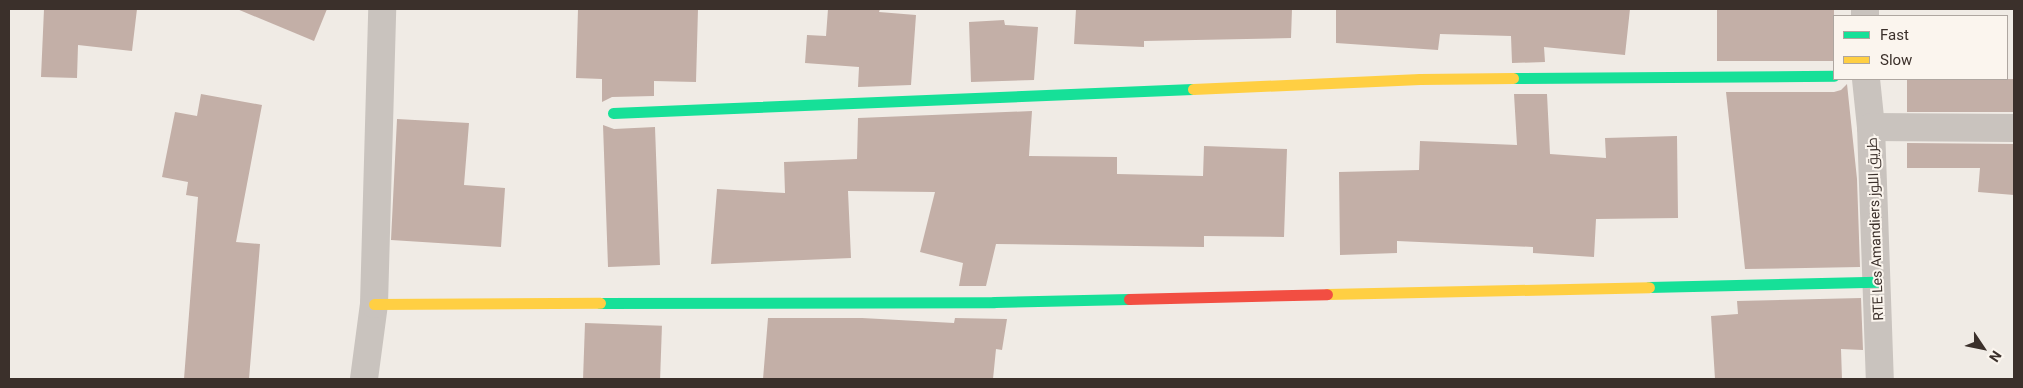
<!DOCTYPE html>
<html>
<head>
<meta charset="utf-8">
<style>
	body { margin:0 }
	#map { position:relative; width:2023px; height:388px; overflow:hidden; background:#f0ebe5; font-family:Roboto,Cairo,sans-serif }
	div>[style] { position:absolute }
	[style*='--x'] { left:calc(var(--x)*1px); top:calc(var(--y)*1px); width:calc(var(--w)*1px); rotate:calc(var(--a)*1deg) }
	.building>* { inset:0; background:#c3afa7; transform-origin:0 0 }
	.street>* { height:28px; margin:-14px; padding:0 14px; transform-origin:14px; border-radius:14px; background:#c9c3be }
	.fast>* { height:11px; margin:-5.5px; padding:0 5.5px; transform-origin:5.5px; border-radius:5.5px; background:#16e098 }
	.slow>* { height:11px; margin:-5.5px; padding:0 5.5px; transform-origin:5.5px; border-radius:5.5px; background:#ffcf43 }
	.jam>* { height:11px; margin:-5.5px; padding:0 5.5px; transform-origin:5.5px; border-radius:5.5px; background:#f24e42 }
	span { translate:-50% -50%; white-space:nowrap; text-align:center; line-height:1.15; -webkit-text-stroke:4px #fbf5ee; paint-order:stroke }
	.street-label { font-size:14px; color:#3b302b }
	.frame { position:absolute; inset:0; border:10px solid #3b302b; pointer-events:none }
	.legend { position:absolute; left:1833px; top:15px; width:175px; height:65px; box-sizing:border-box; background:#fbf5ee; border:1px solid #aea6a0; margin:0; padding:6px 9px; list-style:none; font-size:15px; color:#3b302b }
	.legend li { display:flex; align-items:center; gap:10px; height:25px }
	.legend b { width:25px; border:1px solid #aea6a0 }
	.north { position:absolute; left:1958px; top:323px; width:50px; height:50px; -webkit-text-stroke:4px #fbf5ee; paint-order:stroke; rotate:124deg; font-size:14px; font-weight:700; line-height:20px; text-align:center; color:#3b302b }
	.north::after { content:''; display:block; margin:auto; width:18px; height:22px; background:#3b302b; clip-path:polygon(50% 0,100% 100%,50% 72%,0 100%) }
</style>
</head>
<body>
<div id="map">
	<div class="building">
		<div style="clip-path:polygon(44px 9px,137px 9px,132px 51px,78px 45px,77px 78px,41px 77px)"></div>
		<div style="clip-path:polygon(237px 9px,327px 9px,314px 41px)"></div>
		<div style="clip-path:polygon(578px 9px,698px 9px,696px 82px,654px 81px,654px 96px,612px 97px,602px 102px,602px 79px,576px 78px)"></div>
		<div style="clip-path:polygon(828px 9px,880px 9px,879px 12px,916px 15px,911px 85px,858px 87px,859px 67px,805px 63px,807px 35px,826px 36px)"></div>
		<div style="clip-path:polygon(1076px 9px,1292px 9px,1291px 38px,1144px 41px,1144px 47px,1074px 44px)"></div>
		<div style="clip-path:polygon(1336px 9px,1630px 9px,1625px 55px,1544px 47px,1545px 62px,1512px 63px,1511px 36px,1440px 34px,1438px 50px,1336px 43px)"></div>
		<div style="left:1717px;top:9px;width:117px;height:52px"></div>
		<div style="clip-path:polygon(1004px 20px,1005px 25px,1038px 27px,1034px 80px,971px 82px,969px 22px)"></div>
		<div style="left:1907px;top:79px;width:107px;height:33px"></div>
		<div style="clip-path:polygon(1847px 84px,1857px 179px,1860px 267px,1745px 269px,1726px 92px,1834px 92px,1841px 90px)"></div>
		<div style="clip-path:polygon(201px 94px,262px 105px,236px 242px,260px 244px,249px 379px,184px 379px,198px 197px,186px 195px,188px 182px,162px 177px,175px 112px,197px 116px)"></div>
		<div style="clip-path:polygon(1514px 94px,1547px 94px,1550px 154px,1606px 158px,1605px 138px,1677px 136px,1678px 218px,1596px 219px,1594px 257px,1533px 253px,1533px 247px,1397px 241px,1397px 253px,1340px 255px,1339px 172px,1419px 170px,1420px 141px,1517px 145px)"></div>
		<div style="clip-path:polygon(1032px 111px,1029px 156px,1117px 157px,1117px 174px,1203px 176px,1204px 146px,1287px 149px,1284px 237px,1204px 236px,1204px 247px,996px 244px,986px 286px,959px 286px,963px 263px,920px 252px,935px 192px,848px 191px,851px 258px,711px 264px,717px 189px,785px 193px,784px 162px,857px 159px,858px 118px)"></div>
		<div style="clip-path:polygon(397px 119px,469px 123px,464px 185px,505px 188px,501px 247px,391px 240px)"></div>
		<div style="clip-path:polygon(603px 125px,614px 129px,655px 127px,660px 265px,608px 267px)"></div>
		<div style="clip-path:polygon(1907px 143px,2014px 144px,2014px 195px,1978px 192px,1980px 168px,1907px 168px)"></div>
		<div style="clip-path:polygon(1861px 298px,1863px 350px,1841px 349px,1842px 379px,1715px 379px,1711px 316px,1738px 314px,1737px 301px)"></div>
		<div style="clip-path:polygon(768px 318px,862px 318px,954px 323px,955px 318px,1007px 319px,1002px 350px,996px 349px,993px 379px,763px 379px)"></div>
		<div style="left:585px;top:323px;width:77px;height:56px;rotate:2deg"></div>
	</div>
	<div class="street">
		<div style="--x:1865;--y:9;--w:7;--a:90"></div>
		<div style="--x:1866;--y:79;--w:48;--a:84.1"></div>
		<div style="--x:1871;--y:127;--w:252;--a:88"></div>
		<div style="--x:1871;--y:127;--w:143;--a:0.4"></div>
		<div style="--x:364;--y:379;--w:76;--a:-82.4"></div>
		<div style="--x:374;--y:304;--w:295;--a:-88.4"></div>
	</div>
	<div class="fast">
		<div style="--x:1513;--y:78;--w:321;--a:-0.4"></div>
		<div style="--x:613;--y:113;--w:580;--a:-2.37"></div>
		<div style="--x:1649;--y:287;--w:227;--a:-1.3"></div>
		<div style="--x:600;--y:303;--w:394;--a:-0.1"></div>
		<div style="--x:994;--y:302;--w:135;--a:-1.3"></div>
	</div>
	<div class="slow">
		<div style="--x:1193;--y:89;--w:227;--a:-2.5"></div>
		<div style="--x:1420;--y:79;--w:93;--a:-0.6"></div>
		<div style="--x:1327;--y:294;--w:322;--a:-1.2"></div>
		<div style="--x:374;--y:304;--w:226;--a:-0.3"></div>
	</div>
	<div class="jam">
		<div style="--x:1129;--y:299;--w:198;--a:-1.4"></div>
	</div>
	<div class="street-label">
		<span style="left:1875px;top:229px;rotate:-92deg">RTE Les Amandiers طريق اللوز</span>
	</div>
	<div class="frame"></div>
	<ul class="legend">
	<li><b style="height:6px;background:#16e098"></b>Fast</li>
	<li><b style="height:6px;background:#ffcf43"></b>Slow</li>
	</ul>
	<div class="north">N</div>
</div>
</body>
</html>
